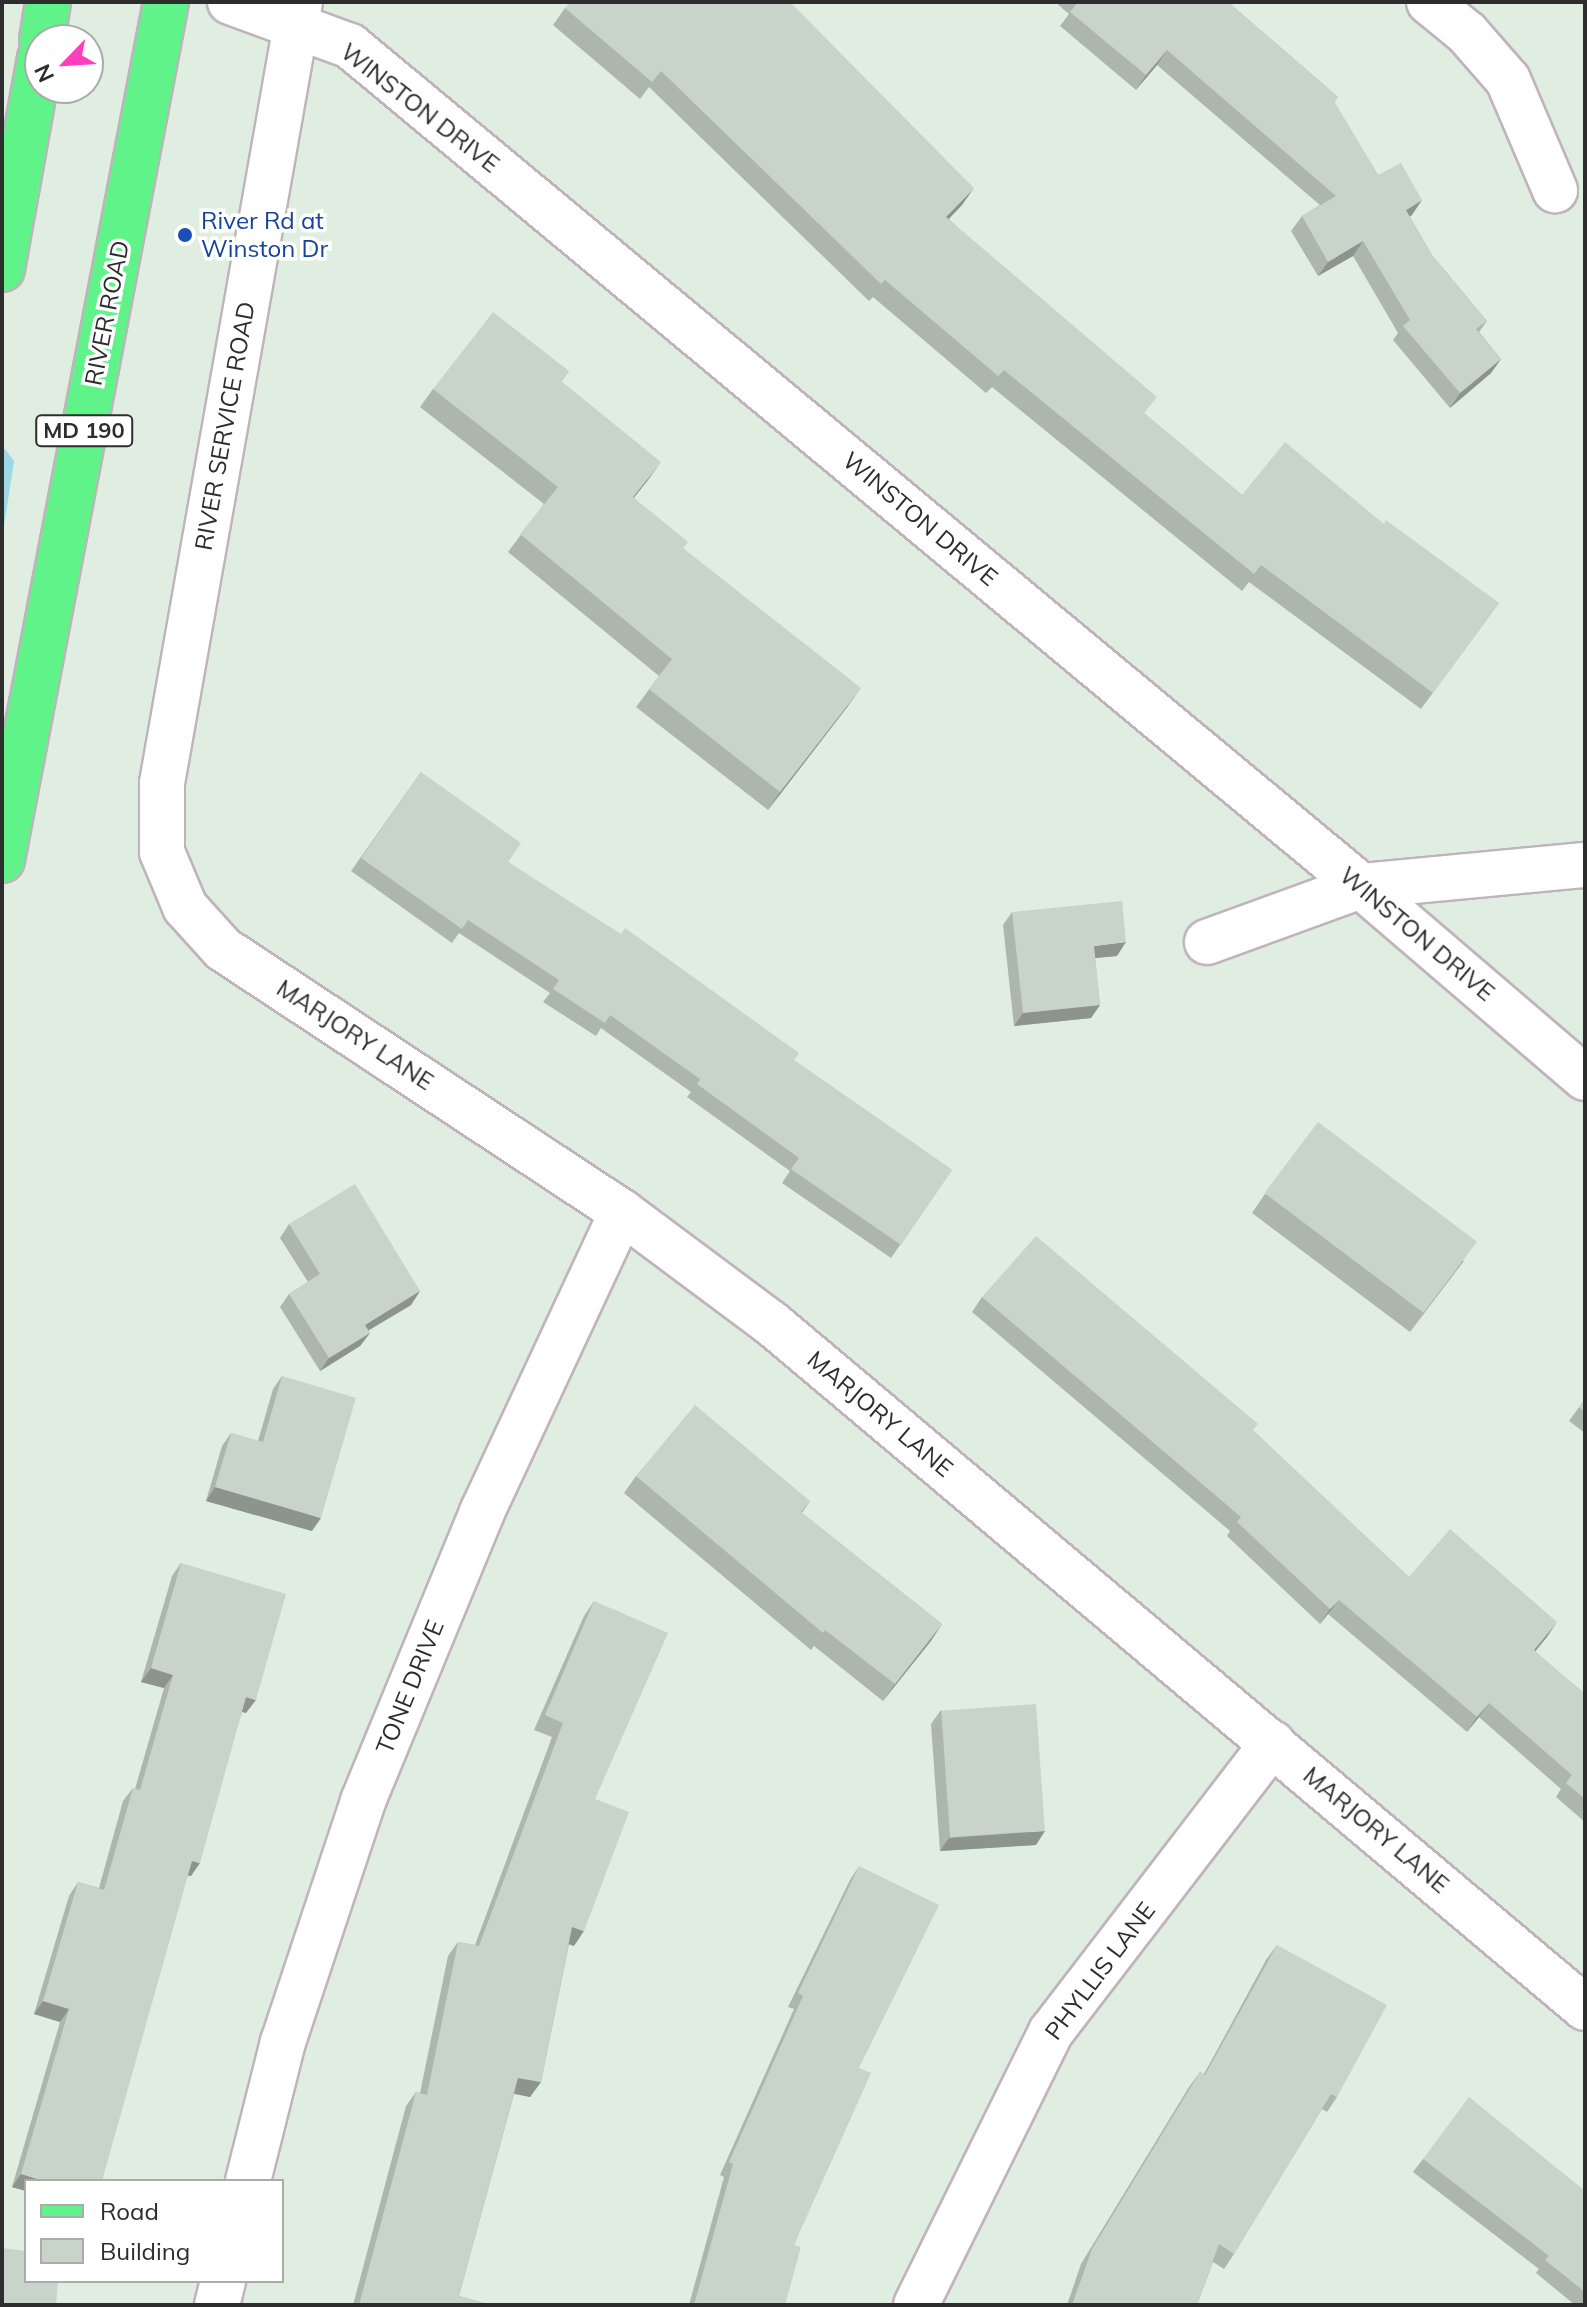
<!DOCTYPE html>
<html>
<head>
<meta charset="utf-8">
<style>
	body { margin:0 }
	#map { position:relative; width:1587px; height:2307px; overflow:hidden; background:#dfeee1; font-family:Mulish,sans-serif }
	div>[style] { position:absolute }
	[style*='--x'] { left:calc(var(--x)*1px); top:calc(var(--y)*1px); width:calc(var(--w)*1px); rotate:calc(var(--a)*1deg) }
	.green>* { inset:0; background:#9cd8e5 }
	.roads { filter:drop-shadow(2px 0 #c0b3bc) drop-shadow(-2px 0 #c0b3bc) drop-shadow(0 2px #c0b3bc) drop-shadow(0 -2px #c0b3bc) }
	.minor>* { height:44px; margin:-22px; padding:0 22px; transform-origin:22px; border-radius:22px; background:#fff }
	.primary>* { height:44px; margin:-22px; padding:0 22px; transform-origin:22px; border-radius:22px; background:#60f38a }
	.wall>* { inset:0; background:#acb6ad }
	.shaded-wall>* { inset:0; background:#8c948d }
	.building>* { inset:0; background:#c8d4c9; transform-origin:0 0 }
	.dots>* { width:22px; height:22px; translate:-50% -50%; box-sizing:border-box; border:4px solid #fff; border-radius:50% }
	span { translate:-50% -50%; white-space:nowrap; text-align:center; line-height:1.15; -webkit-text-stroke:7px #fff; paint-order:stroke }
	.shield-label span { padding:2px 6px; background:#fff; border:2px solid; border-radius:6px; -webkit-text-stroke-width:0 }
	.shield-label { font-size:22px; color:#2d2d2d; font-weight:700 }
	.street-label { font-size:24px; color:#2d2d2d }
	.transit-label { font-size:24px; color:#164399 }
	.left { translate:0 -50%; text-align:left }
	.frame { position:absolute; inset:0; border:4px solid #2d2d2d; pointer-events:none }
	.legend { position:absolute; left:24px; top:2179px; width:260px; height:104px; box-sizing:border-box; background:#fff; border:2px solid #ababab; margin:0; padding:10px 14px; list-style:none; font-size:24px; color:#2d2d2d }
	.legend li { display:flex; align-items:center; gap:16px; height:40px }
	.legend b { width:40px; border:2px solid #ababab }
	.north { position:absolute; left:24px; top:24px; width:80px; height:80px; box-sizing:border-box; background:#fff; border:2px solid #ababab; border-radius:50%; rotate:245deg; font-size:22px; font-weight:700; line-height:32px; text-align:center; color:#2d2d2d }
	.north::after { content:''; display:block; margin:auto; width:28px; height:36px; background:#fd3ebd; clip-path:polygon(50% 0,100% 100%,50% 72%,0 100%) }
</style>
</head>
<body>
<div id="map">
	<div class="green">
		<div style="clip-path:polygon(5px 449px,14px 461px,2px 539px,2px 451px)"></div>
	</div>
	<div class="roads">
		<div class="minor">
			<div style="--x:230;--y:2;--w:128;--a:20.1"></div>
			<div style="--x:350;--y:46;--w:1314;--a:39.72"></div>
			<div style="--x:1361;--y:886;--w:295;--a:40.6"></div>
			<div style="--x:300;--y:2;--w:793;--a:100.02"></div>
			<div style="--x:162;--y:783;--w:69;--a:90"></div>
			<div style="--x:162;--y:852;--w:60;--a:67.3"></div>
			<div style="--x:185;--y:907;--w:57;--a:47.9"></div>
			<div style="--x:223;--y:949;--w:478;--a:33.4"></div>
			<div style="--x:622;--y:1212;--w:186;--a:36.7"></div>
			<div style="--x:771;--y:1323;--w:1064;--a:40.08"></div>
			<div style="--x:1429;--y:2;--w:49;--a:39.2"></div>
			<div style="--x:1467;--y:33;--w:62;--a:48.9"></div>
			<div style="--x:1508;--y:80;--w:120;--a:66.9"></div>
			<div style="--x:1207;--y:942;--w:164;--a:-20"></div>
			<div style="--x:1361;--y:886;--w:225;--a:-5.4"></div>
			<div style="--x:248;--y:2181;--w:143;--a:-75.9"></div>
			<div style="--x:283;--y:2042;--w:254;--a:-71.6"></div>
			<div style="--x:363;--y:1801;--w:313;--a:-67.6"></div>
			<div style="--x:482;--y:1512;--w:331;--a:-65"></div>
			<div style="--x:217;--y:2305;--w:25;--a:-76"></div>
			<div style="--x:916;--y:2305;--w:305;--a:-63.7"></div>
			<div style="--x:1051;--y:2032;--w:364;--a:-52.5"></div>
		</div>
		<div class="primary">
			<div style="--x:42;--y:40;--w:38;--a:-81"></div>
			<div style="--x:2;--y:269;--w:215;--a:-79.8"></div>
			<div style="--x:2;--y:860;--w:874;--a:-79.18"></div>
		</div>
	</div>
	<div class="wall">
		<div style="clip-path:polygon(1055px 2px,1228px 2px,1338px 97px,1334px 102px,1378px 175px,1412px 215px,1410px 217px,1432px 255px,1487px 321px,1479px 332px,1501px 359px,1491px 373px,1450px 408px,1393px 340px,1398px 333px,1353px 256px,1318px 276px,1291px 231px,1302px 216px,1320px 205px,1157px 65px,1136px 90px,1060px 26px,1069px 14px)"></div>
		<div style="clip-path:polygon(565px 8px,962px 205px,949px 219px,1145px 414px,1242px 495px,1384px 524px,1499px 603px,1421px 709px,1249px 582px,1242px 591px,992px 387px,986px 393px,873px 297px,869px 301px,649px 87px,640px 99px,553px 25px)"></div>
		<div style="clip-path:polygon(569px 371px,561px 382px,648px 480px,634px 498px,683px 548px,848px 706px,768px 810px,636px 707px,659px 676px,508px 552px,544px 504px,420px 407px,433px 389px)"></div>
		<div style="clip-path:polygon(421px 772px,508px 862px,952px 1170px,891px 1258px,782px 1183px,790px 1171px,687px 1097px,691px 1092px,601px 1028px,596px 1036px,543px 1002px,550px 993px,459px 933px,452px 943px,351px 871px)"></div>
		<div style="clip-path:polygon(1012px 912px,1117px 956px,1095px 958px,1100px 1005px,1091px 1018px,1014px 1026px,1003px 925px)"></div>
		<div style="clip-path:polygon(1265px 1194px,1464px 1261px,1410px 1332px,1252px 1213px)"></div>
		<div style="clip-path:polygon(289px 1224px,420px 1291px,411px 1305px,368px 1330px,370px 1333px,360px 1346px,320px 1371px,280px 1307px,289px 1294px,308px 1282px,280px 1238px)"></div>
		<div style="clip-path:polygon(982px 1297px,1253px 1431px,1409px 1577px,1547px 1637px,1535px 1652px,1585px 1694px,1585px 1822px,1556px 1797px,1561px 1789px,1479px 1717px,1467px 1732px,1328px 1614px,1320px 1624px,1227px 1536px,1230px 1531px,972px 1312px)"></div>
		<div style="clip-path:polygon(282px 1376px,312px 1531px,206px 1501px,222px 1446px,231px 1433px,258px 1441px,273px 1389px)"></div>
		<div style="clip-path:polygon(1585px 1399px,1585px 1433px,1569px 1421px)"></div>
		<div style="clip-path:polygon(636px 1476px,810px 1501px,802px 1513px,942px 1624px,883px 1701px,814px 1646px,811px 1650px,624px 1493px)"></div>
		<div style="clip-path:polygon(181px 1563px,246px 1713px,242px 1712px,191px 1876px,188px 1876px,26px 2181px,26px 2191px,12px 2187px,60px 2022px,34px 2014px,69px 1896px,78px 1882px,99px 1888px,123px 1801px,133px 1788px,135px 1789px,164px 1688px,141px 1682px,172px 1576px)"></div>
		<div style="clip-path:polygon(594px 1601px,595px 1799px,574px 1946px,569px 1944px,541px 2082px,530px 2097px,514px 2094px,459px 2296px,491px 2305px,353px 2305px,406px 2106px,416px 2092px,420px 2093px,448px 1956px,458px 1942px,475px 1945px,552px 1737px,534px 1730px,584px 1616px)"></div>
		<div style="clip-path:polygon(941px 1710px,1036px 1845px,940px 1851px,931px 1724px)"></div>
		<div style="clip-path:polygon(859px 1866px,859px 2068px,794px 2245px,785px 2305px,689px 2305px,724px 2177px,720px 2175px,794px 2009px,788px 2007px,850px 1880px)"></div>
		<div style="clip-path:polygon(1277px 1945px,1337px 2097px,1327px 2112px,1322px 2109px,1234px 2254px,1224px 2269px,1213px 2262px,1197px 2305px,1067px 2305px,1081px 2264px,1189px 2087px,1200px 2072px,1204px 2074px,1266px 1960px)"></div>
		<div style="clip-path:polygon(1423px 2159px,1585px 2191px,1585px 2305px,1575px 2305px,1536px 2273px,1539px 2269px,1413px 2172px)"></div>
	</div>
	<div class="shaded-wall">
		<div style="clip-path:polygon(1167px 50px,1157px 65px,1136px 90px,1146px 75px)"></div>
		<div style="clip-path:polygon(974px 188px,962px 205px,934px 234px,946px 217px)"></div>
		<div style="clip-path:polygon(1422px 200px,1412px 215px,1395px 225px,1406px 210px)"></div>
		<div style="clip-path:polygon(1363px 241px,1353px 256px,1318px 276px,1328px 262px)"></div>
		<div style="clip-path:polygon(1501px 359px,1491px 373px,1450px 408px,1460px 393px)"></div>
		<div style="clip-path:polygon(661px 462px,648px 480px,620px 514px,633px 497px)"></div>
		<div style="clip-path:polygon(861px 688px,848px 706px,768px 810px,780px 792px)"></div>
		<div style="clip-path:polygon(1126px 942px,1117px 956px,1084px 959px,1094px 946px)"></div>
		<div style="clip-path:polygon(1100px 1005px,1091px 1018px,1014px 1026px,1023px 1013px)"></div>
		<div style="clip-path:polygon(420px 1291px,411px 1305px,356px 1338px,365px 1325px)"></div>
		<div style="clip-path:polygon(370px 1333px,360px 1346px,320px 1371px,329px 1358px)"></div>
		<div style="clip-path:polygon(215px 1487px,321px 1518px,312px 1531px,206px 1501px)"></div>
		<div style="clip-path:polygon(1339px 1600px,1328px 1614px,1320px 1624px,1330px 1609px)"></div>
		<div style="clip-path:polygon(1557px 1622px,1547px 1637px,1523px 1665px,1534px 1650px)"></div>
		<div style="clip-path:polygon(942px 1624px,931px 1641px,883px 1701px,895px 1684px)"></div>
		<div style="clip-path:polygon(151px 1668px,173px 1675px,164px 1688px,141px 1682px)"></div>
		<div style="clip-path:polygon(246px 1697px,256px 1700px,246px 1713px,237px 1710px)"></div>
		<div style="clip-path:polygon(1489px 1703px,1479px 1717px,1467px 1732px,1477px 1717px)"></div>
		<div style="clip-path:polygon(1045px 1831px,1036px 1845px,940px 1851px,949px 1838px)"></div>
		<div style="clip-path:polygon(192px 1861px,200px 1863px,191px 1876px,183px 1874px)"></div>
		<div style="clip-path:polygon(572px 1927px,584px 1931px,574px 1946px,562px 1942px)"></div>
		<div style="clip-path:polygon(43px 2001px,69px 2009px,60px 2022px,34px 2014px)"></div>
		<div style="clip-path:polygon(518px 2078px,541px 2082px,530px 2097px,507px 2092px)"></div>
		<div style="clip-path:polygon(21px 2174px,45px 2181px,26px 2181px,26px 2191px,12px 2187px)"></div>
	</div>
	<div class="building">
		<div style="clip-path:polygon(570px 2px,790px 2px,974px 188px,946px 217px,1157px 397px,1144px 413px,1242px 495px,1285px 442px,1384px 524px,1386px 520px,1499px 603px,1433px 693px,1261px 565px,1254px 574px,1004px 370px,998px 376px,885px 280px,881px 284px,661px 71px,652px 82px,565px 8px)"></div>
		<div style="clip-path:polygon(1078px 2px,1228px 2px,1338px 97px,1334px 101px,1378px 175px,1401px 163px,1422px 200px,1406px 210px,1432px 255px,1487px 321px,1476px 329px,1501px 359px,1460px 393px,1403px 326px,1410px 320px,1363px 241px,1328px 262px,1302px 216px,1336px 196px,1167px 50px,1146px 75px,1070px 12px)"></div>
		<div style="clip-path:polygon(493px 312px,569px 371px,561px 381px,661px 462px,633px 497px,688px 542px,683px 548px,861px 688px,780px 792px,649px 689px,672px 659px,520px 534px,558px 487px,433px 389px)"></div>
		<div style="clip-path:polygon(421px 772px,521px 843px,508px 862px,621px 934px,625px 928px,799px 1053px,794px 1060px,952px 1170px,901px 1245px,791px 1169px,799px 1158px,697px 1084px,700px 1079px,610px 1015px,605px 1023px,553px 989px,559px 980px,468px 920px,462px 929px,361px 858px)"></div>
		<div style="clip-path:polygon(1122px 901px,1126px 942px,1094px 946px,1100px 1005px,1023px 1013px,1012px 912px)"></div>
		<div style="left:1318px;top:1122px;width:199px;height:89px;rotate:37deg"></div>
		<div style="clip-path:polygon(355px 1184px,420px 1291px,365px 1325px,370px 1333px,329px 1358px,289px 1294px,320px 1274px,289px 1224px)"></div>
		<div style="clip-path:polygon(1036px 1236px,1258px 1424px,1253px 1430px,1409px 1577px,1450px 1529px,1557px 1622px,1534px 1650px,1585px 1694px,1585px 1799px,1566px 1783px,1572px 1775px,1489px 1703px,1477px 1717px,1339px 1600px,1330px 1609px,1237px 1522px,1241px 1517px,982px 1297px)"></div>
		<div style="clip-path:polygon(282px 1376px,356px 1398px,321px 1518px,215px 1487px,231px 1433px,263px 1442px)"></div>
		<div style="clip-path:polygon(1585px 1399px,1585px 1412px,1579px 1407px)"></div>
		<div style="clip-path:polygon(695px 1405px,810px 1501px,801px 1512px,942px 1624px,895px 1684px,825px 1630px,823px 1633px,636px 1476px)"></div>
		<div style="clip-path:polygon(181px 1563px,286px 1594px,256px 1700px,246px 1697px,200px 1863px,192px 1861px,102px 2181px,45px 2181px,21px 2174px,69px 2009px,43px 2001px,78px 1882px,104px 1890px,133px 1788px,140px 1790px,173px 1675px,151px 1668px)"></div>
		<div style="clip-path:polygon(594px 1601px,668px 1633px,595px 1799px,629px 1812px,584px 1931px,572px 1927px,541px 2082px,518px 2078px,459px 2296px,491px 2305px,359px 2305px,416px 2092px,427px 2095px,458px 1942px,479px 1946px,563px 1723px,545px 1715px)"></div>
		<div style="left:1036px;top:1704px;width:127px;height:95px;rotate:86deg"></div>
		<div style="clip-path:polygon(859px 1866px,939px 1905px,859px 2068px,871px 2073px,794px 2245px,801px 2247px,785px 2305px,694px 2305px,733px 2164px,729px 2162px,803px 1996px,798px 1993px)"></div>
		<div style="clip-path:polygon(1277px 1945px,1387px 2005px,1337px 2097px,1331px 2094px,1234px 2254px,1219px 2244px,1197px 2305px,1072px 2305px,1092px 2249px,1200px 2072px,1205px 2075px)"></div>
		<div style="clip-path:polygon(1469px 2097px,1585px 2191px,1585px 2292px,1545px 2260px,1549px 2256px,1423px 2159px)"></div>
		<div style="clip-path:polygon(2px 2248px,26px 2251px,26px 2281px,58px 2281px,56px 2305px,2px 2305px)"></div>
	</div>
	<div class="dots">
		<div style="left:185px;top:235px;background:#1a4fb4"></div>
	</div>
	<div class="shield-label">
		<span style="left:84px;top:431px">MD 190</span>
	</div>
	<div class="street-label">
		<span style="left:420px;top:108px;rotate:38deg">WINSTON DRIVE</span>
		<span style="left:107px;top:313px;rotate:-79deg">RIVER ROAD</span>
		<span style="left:225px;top:426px;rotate:-80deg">RIVER SERVICE ROAD</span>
		<span style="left:920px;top:519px;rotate:40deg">WINSTON DRIVE</span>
		<span style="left:1417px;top:934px;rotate:40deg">WINSTON DRIVE</span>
		<span style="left:355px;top:1035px;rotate:33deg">MARJORY LANE</span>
		<span style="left:880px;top:1414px;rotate:40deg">MARJORY LANE</span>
		<span style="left:410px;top:1687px;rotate:-68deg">TONE DRIVE</span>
		<span style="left:1376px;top:1830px;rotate:40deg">MARJORY LANE</span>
		<span style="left:1100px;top:1971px;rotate:-53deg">PHYLLIS LANE</span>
	</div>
	<div class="transit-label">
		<span class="left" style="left:201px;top:235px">River Rd at<br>Winston Dr</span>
	</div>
	<div class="frame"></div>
	<ul class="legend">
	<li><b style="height:10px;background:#60f38a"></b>Road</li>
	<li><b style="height:22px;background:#c8d4c9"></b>Building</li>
	</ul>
	<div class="north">N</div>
</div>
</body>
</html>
